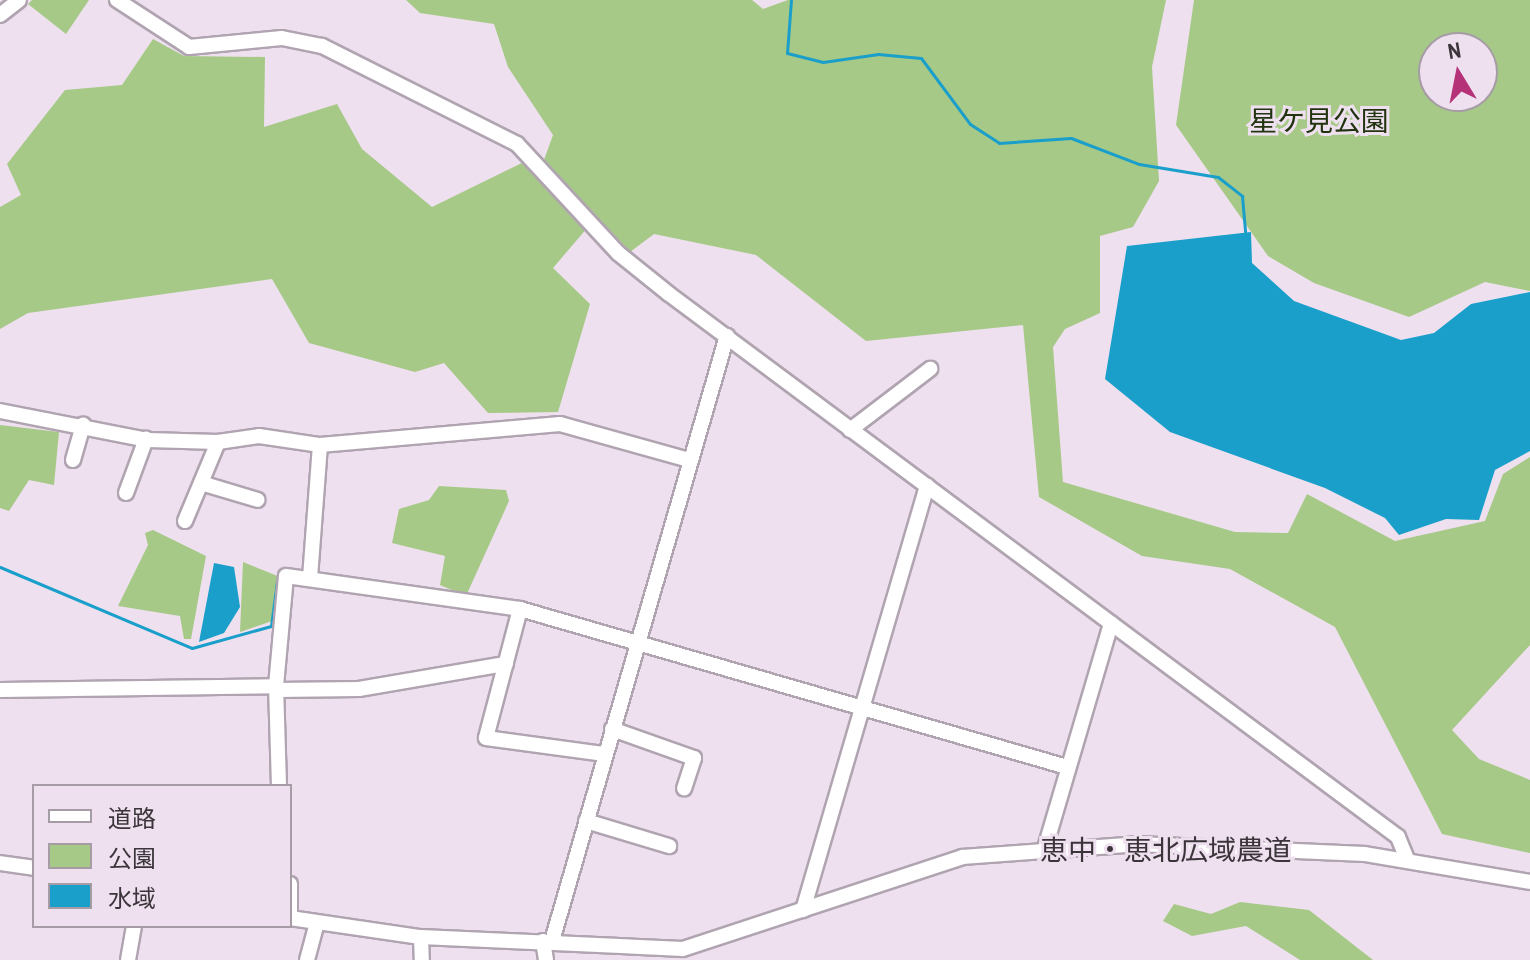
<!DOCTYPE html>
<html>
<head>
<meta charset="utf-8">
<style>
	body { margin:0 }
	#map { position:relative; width:1530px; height:960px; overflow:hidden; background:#eee0ee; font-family:"Archivo Narrow","Noto Sans JP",sans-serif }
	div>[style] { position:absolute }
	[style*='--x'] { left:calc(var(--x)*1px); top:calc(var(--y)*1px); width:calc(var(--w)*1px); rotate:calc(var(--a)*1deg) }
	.green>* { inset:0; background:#a6c987 }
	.water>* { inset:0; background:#1a9fcb }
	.stream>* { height:3px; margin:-1.5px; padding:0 1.5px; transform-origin:1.5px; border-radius:1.5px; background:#1a9fcb }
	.roads { filter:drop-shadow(2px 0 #b0a4b1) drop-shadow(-2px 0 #b0a4b1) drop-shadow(0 2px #b0a4b1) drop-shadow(0 -2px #b0a4b1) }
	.minor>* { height:14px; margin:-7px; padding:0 7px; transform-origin:7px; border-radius:7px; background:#fff }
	span { translate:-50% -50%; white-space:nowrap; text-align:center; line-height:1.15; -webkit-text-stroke:6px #eee0ee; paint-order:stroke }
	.park-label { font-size:28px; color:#223310 }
	.street-label { font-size:28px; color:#3b353b }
	.legend { position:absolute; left:32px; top:784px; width:260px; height:144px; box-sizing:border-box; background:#eee0ee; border:2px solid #a69ca6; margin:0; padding:10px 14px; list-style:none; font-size:24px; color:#3b353b }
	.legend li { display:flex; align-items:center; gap:16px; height:40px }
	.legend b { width:40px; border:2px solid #a69ca6 }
	.north { position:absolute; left:1418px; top:32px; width:80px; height:80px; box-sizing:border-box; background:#eee0ee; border:2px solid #a69ca6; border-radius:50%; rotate:350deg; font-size:22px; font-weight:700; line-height:32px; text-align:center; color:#3b353b }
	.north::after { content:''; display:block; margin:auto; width:28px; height:36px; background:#b53178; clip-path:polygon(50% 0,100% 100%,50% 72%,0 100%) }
</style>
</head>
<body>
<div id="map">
	<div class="green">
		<div style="clip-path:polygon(32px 0,89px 0,66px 34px,28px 4px)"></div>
		<div style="clip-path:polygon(406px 0,752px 0,763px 9px,788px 0,1166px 0,1152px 67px,1159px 181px,1133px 227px,1100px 236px,1100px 313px,1065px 329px,1053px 347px,1063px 482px,1235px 532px,1288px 533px,1307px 494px,1395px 541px,1485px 521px,1503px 474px,1530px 457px,1530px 645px,1452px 730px,1479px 759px,1530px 780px,1530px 853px,1442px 834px,1335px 627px,1230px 569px,1142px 556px,1039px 497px,1023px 325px,866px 341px,756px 255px,654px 234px,630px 252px,544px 160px,553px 135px,508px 67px,494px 24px,420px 13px)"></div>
		<div style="clip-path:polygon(evenodd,1194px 0,1530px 0,1530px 291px,1485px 282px,1409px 317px,1314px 283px,1268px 256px,1176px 125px,1194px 0,1434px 48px,1482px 48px,1482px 96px,1434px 96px,1434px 48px)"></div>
		<div style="clip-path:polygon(153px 39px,184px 56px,265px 57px,264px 127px,337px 104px,362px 149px,432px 207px,528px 160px,588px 227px,553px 268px,590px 304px,558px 412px,488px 413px,444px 363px,415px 372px,309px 343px,272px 279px,28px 313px,0 329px,0 207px,21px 195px,7px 164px,65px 90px,122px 85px)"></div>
		<div style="clip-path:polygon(0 425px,59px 432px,54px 485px,29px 480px,9px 511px,0 508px)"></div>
		<div style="clip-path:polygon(439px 486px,506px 490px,509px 501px,466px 596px,440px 585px,445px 556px,392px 543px,399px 509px,429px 500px)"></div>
		<div style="clip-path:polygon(153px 530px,206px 556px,191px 639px,184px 639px,180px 616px,118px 606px,148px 545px,145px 533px)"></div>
		<div style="clip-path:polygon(243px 562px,280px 577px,278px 619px,240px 632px)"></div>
		<div style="clip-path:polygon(1240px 902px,1309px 910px,1373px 960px,1300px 960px,1246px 926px,1192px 936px,1163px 921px,1174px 904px,1211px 914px)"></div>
	</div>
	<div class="water">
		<div style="clip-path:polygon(1251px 232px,1252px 263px,1294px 301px,1401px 340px,1434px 333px,1471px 304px,1530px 292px,1530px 451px,1495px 470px,1479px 520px,1446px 519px,1399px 535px,1385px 518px,1325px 488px,1170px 432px,1105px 379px,1127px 246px)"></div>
		<div style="clip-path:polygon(214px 563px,234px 567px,240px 607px,224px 633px,199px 642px)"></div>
	</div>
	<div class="stream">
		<div style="--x:791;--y:0;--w:53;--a:94.3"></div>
		<div style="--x:787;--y:53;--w:37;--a:14"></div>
		<div style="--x:823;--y:62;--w:56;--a:-8.3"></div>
		<div style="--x:878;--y:54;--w:43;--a:5.3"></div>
		<div style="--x:921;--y:58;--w:82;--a:53.4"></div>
		<div style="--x:970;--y:124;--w:35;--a:33"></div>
		<div style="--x:999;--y:143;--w:72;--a:-4"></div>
		<div style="--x:1071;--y:138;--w:73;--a:20.9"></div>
		<div style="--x:1139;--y:164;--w:80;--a:9.3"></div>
		<div style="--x:1218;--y:177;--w:31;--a:38"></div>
		<div style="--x:1242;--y:196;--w:37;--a:85"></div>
		<div style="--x:0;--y:567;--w:208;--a:22.9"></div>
		<div style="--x:192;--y:648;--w:82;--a:-15.6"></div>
		<div style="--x:271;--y:626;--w:45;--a:-82.4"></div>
	</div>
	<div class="roads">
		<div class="minor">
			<div style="--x:117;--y:0;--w:86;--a:33.1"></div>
			<div style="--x:189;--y:47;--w:93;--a:-5.5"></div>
			<div style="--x:282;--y:38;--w:41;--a:11.3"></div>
			<div style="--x:322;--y:46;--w:218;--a:26.7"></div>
			<div style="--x:517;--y:144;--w:149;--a:47.2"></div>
			<div style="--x:618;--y:253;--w:65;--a:38.8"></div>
			<div style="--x:669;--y:294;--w:909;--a:36.68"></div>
			<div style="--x:1398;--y:837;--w:24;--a:68"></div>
			<div style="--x:0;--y:15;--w:24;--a:-38"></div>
			<div style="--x:0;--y:411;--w:151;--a:11.1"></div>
			<div style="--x:148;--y:440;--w:70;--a:1.6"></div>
			<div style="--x:850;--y:430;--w:101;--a:-37.3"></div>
			<div style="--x:73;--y:460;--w:37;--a:-74"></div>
			<div style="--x:201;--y:483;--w:59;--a:16.6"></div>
			<div style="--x:126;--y:493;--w:58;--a:-69.7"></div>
			<div style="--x:185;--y:521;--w:86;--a:-67.3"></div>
			<div style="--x:218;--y:442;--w:41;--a:-8.3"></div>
			<div style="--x:259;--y:436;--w:62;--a:8.4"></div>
			<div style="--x:310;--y:578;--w:133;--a:-85.7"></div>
			<div style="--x:320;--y:445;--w:241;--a:-5"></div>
			<div style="--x:560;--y:424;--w:134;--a:15.6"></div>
			<div style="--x:520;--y:609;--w:133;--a:104.8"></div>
			<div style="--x:486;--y:738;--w:120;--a:7.7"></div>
			<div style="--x:0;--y:690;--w:276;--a:-0.8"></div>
			<div style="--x:276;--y:690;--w:83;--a:-0.7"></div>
			<div style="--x:359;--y:689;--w:149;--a:-9.7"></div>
			<div style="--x:612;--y:729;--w:87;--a:19.5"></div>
			<div style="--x:694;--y:758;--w:32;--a:108"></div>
			<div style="--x:279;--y:786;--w:100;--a:-91.7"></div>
			<div style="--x:276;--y:686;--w:110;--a:-84.8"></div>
			<div style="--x:286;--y:576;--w:236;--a:8"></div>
			<div style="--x:520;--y:609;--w:569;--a:16.11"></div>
			<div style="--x:586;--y:821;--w:87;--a:16.8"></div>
			<div style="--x:1045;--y:848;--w:234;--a:-73.6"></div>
			<div style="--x:0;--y:863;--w:34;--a:8"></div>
			<div style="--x:290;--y:884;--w:31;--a:90"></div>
			<div style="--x:803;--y:910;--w:442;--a:-73.7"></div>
			<div style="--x:290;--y:918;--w:132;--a:8.3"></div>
			<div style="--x:421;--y:937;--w:262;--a:2.6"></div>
			<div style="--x:683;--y:949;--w:294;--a:-18.2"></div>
			<div style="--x:962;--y:857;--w:175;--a:-4.2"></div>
			<div style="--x:1137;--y:844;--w:228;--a:2.5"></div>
			<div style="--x:1365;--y:854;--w:167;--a:9.6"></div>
			<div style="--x:421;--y:937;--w:23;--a:88"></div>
			<div style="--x:543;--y:941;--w:19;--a:81"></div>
			<div style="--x:552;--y:941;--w:630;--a:-73.87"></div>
			<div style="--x:128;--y:960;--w:35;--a:-80"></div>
			<div style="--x:307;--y:960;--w:38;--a:-75"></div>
		</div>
	</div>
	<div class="park-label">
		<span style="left:1319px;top:121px">星ケ見公園</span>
	</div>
	<div class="street-label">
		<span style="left:1166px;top:850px">恵中・恵北広域農道</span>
	</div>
	<ul class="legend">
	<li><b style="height:10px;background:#fff"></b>道路</li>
	<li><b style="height:22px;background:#a6c987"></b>公園</li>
	<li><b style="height:22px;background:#1a9fcb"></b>水域</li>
	</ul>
	<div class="north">N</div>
</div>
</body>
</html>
